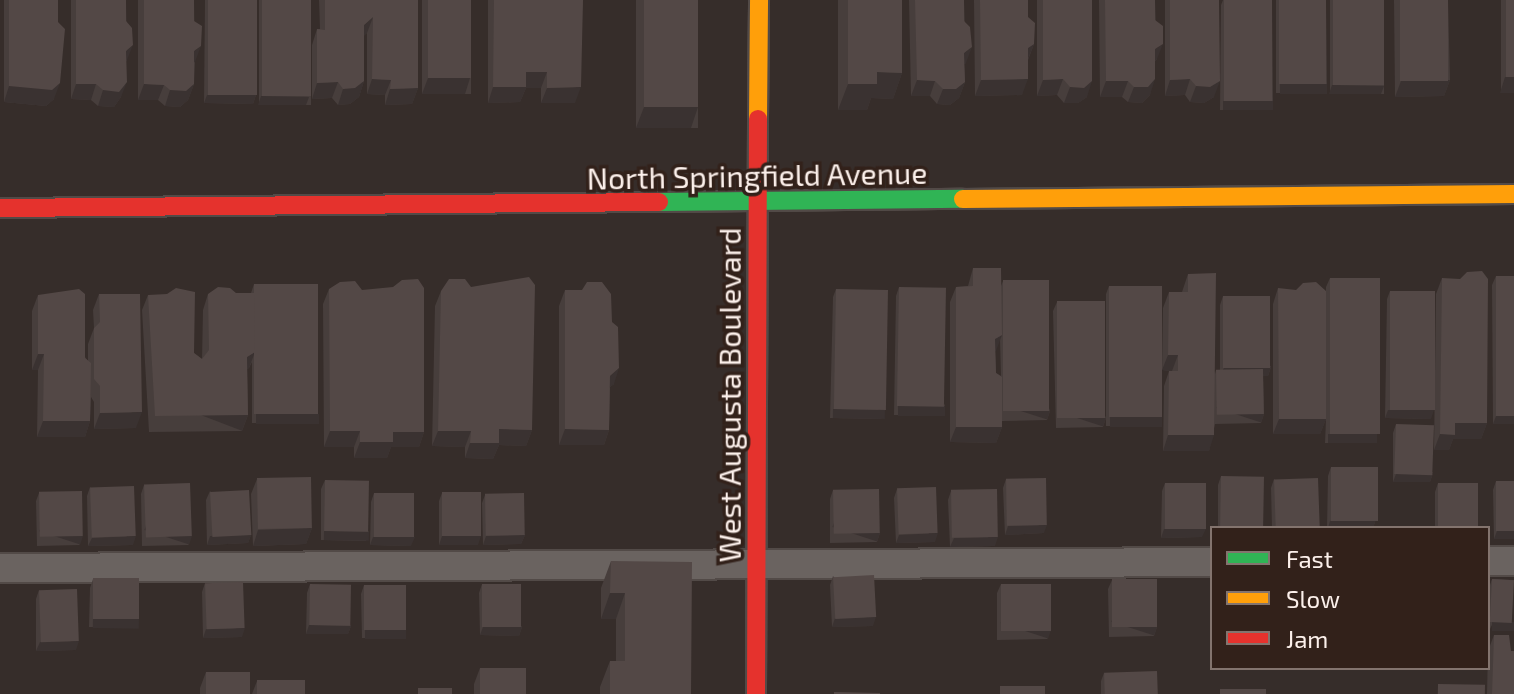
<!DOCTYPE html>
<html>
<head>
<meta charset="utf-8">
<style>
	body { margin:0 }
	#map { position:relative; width:1514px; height:694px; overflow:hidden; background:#362d2a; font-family:"Exo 2",sans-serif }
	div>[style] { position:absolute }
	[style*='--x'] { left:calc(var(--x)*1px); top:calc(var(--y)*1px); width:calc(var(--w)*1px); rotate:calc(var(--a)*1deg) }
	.roads { filter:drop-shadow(2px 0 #524a47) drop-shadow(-2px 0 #524a47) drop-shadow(0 2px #524a47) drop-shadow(0 -2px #524a47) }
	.lane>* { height:28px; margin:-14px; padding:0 14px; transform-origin:14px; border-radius:14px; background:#6a6360 }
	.fast>* { height:18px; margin:-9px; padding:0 9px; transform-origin:9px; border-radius:9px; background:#30b455 }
	.slow>* { height:18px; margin:-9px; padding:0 9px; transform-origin:9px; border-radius:9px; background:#ff9f0a }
	.jam>* { height:18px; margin:-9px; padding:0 9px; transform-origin:9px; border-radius:9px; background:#e5322d }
	.wall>* { inset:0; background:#473e3c; transform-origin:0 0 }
	.shaded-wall>* { inset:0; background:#3a3231; transform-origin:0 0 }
	.building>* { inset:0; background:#534846; transform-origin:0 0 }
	span { translate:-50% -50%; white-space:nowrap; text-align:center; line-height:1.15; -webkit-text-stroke:7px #32211a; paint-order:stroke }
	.street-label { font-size:30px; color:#fcf0eb }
	.legend { position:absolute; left:1210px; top:526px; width:280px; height:144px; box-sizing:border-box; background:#32211a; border:2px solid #83746e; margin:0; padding:10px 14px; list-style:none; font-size:24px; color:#fcf0eb }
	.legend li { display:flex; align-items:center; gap:16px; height:40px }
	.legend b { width:40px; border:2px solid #83746e }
</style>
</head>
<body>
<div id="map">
	<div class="roads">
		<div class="lane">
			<div style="--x:1488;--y:561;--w:26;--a:0"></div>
			<div style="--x:0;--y:568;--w:1212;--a:-0.28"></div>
		</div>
		<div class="fast">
			<div style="--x:659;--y:202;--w:304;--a:-0.6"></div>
		</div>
		<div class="slow">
			<div style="--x:758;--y:119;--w:119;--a:-89.5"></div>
			<div style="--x:963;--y:199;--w:551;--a:-0.52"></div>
		</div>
		<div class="jam">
			<div style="--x:0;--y:208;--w:659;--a:-0.52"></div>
			<div style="--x:756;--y:694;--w:575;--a:-89.8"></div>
		</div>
	</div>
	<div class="wall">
		<div style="clip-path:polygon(4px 0,58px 0,54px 99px,46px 106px,4px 102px)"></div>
		<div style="clip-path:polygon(71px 0,126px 0,127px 60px,126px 61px,121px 97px,114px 107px,98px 106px,91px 100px,71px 99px)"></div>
		<div style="clip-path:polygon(138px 0,194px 0,195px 62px,194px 84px,188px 100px,180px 107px,165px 106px,158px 100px,138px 100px)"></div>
		<div style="clip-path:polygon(205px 0,257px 0,256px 95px,253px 104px,204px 103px)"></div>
		<div style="left:259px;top:0;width:52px;height:105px"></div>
		<div style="clip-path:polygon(319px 0,418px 0,418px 88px,412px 104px,385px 105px,385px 95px,367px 94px,367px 33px,364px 35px,364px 81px,359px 97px,350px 104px,338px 105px,332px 98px,312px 99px,312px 45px,317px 29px,320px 29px)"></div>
		<div style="left:422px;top:0;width:49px;height:94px"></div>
		<div style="clip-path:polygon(488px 0,583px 0,575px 103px,541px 103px,541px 88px,526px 88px,520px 102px,488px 103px)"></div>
		<div style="left:636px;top:0;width:62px;height:128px"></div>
		<div style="clip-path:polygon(838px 0,902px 0,902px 73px,893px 99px,871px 98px,867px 110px,838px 110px)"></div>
		<div style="clip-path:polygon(909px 0,964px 0,966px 63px,964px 64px,965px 82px,959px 98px,950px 105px,937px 104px,930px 96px,911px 96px)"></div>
		<div style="clip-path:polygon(974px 0,1028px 0,1028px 17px,1034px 44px,1028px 60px,1022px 95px,975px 96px)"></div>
		<div style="clip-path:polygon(1037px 0,1092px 0,1087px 97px,1078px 103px,1064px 103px,1057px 95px,1037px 96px)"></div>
		<div style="clip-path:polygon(1099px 0,1155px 0,1157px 59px,1155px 61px,1150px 95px,1142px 103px,1128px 102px,1122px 97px,1100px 97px)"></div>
		<div style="clip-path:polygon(1165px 0,1219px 0,1214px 97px,1204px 103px,1190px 102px,1185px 95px,1165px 96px)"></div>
		<div style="clip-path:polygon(1223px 0,1272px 0,1273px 101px,1270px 110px,1220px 110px,1221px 5px)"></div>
		<div style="clip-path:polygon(1276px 0,1326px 0,1327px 84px,1324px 93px,1276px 93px)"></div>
		<div style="left:1330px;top:0;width:54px;height:94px"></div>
		<div style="clip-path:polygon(1394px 0,1448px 0,1450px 80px,1444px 96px,1395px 97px)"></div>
		<div style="left:1501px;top:0;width:13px;height:93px"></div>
		<div style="clip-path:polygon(evenodd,973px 268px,1001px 286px,1003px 281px,1050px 411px,1047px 420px,1002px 421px,1002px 427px,996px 443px,950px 442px,950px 302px,956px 287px,968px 286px,973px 268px,1000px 339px,1001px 376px,996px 373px,995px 351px,1000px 339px)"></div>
		<div style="clip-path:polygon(1188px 274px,1215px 374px,1216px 370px,1220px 370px,1220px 305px,1223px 296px,1271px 367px,1268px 376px,1263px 376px,1264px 414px,1261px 423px,1215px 424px,1209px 451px,1163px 451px,1164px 386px,1169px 371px,1172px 371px,1162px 370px,1163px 308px,1169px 292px,1182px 292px)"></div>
		<div style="clip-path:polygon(1496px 276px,1514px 276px,1514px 424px,1493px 424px,1492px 285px)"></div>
		<div style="clip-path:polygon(1330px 278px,1374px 443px,1325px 443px,1326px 419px,1320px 434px,1273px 434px,1273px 304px,1278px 288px,1326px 371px,1326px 287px)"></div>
		<div style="clip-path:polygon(1442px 278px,1487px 423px,1481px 439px,1453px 439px,1449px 450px,1434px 450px,1436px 294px)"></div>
		<div style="clip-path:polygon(254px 284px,315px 423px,252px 423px,252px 362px,249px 368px,247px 369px,248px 415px,242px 431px,149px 432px,142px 310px,148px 295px,194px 353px,202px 359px,203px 310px,208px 294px,251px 293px)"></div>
		<div style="clip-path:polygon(1109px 286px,1162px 417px,1159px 426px,1106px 426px,1106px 294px)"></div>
		<div style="clip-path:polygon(899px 287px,945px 406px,942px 415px,894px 415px,896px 296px)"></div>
		<div style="clip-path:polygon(329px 289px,424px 432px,419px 447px,391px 447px,387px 458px,354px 458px,354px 447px,324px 447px,323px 304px)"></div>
		<div style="clip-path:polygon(836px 289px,882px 419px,830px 418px,833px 297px)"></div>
		<div style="clip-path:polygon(565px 290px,614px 384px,610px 387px,609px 430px,604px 445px,559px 445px,559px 306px)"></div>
		<div style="clip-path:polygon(441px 291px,532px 430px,526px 446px,499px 445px,493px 459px,465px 458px,465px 447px,432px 446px,435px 306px)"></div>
		<div style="clip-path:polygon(1390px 291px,1431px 419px,1385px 418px,1387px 299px)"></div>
		<div style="clip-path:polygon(99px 294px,136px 428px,94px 429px,94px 402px,91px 397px,90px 421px,85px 437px,37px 437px,38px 370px,32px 370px,32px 311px,38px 295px,88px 361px,88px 344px,94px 328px,93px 310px)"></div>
		<div style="clip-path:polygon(1057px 302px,1106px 418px,1103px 427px,1056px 428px,1053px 311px)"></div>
		<div style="clip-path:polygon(1396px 424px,1433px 473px,1430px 482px,1393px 482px,1393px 433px)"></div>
		<div style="clip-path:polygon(1331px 467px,1376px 519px,1373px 528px,1327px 528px,1328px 476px)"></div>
		<div style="clip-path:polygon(1221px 476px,1265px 528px,1218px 528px,1218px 485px)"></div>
		<div style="clip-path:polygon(257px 479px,312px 528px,306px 544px,253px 546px,251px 494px)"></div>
		<div style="clip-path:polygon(1006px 479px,1044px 533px,1005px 535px,1003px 488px)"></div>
		<div style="clip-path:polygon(1274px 479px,1320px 528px,1272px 528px,1271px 488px)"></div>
		<div style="clip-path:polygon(325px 480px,369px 532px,366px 541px,321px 540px,321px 489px)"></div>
		<div style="clip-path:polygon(1496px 481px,1514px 539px,1494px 539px,1493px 490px)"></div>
		<div style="clip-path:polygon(1165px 483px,1202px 537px,1161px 538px,1162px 491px)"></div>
		<div style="clip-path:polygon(1438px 483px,1479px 528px,1435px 528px,1435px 492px)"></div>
		<div style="clip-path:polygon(144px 485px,189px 545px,142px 546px,141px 494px)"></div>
		<div style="clip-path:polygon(90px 487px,133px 545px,88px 546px,87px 496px)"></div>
		<div style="clip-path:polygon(897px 489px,935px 542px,896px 543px,894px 498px)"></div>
		<div style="clip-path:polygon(833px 490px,880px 533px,877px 542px,830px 543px,830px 499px)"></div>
		<div style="clip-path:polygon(210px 491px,251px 535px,248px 543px,207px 545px,206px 500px)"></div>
		<div style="clip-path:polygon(951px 491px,995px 546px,950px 547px,948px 500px)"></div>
		<div style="clip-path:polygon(39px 493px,80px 545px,37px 546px,36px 501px)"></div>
		<div style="clip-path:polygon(374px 493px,411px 546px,370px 545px,371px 502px)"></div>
		<div style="clip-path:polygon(442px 493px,478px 545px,439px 545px,439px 501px)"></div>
		<div style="clip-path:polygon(485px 495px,525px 535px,521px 544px,483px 545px,482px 503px)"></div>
		<div style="clip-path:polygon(611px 561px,691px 694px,600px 694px,600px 687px,610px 661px,616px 661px,616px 619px,601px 619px,601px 588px)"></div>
		<div style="clip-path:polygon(833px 576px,873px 626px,832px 627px,830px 585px)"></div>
		<div style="clip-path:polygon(93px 579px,139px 619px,136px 628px,89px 627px,90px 588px)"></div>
		<div style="clip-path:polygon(1492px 579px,1514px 580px,1489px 631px,1489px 588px)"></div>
		<div style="clip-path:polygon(1112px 580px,1157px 627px,1154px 636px,1109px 637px,1108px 589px)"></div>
		<div style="clip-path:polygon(205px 583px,242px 637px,203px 638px,202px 592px)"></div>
		<div style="clip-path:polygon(310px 584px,351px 626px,348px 634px,306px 634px,307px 593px)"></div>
		<div style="clip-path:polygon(482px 584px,522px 627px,519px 636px,480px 635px,479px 593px)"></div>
		<div style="clip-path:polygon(1001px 584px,1048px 639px,997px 640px,997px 593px)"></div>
		<div style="clip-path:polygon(364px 585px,403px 638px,362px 638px,361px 594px)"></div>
		<div style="clip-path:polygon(39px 590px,76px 650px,36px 651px,36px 599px)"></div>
		<div style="clip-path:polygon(1494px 635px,1511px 651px,1514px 694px,1487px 694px,1488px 651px)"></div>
		<div style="clip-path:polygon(480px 668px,526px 694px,474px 694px,474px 684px)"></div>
		<div style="clip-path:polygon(206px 672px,250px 694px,200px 694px,200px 688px)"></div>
		<div style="clip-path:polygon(1104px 673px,1158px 694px,1101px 694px,1101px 681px)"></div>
		<div style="clip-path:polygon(257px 681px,305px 694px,252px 694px)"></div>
	</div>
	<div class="shaded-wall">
		<div style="clip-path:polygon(373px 17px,367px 33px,359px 41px,364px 25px)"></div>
		<div style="clip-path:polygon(1034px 44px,1028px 59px,1022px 64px,1028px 48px)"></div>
		<div style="clip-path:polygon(1163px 44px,1157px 59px,1149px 65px,1155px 49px)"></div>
		<div style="clip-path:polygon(133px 45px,127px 60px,120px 67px,126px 51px)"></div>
		<div style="clip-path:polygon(201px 46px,195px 62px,188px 66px,194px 51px)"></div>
		<div style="clip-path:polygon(972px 47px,966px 63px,958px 68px,964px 53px)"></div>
		<div style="clip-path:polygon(526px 72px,547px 72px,541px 88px,526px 88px,520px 102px,488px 103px,493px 87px)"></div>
		<div style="clip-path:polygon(877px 72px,902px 73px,893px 99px,871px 98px,867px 110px,838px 110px,848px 84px)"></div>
		<div style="clip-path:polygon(1505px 77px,1514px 77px,1514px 93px,1500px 93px)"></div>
		<div style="clip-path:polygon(428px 78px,470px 78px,465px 94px,422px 94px)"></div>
		<div style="clip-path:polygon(372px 79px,391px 80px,385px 95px,367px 94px)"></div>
		<div style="clip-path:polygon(1028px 79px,1022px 95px,975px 96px,981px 80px)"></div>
		<div style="clip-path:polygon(1063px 79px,1057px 95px,1037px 96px,1043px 80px)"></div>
		<div style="clip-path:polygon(1155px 79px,1150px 95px,1142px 103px,1128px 102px,1134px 87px)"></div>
		<div style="clip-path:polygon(1190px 79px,1185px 95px,1165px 96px,1170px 80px)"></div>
		<div style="clip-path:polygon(917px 80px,935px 81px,930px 96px,911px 96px)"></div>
		<div style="clip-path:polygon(1450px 80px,1444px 96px,1395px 97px,1401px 81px)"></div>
		<div style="clip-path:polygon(364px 81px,359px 97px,350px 104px,338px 105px,343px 89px)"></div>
		<div style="clip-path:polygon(1092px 81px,1087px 97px,1078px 103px,1064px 103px,1070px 87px)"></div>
		<div style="clip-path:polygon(1106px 81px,1128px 81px,1122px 97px,1100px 97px)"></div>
		<div style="clip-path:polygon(1220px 81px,1214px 97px,1204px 103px,1190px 102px,1196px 86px)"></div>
		<div style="clip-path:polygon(127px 82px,121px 97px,114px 107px,98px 106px,103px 90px)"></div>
		<div style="clip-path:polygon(338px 82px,332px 98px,312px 99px,317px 83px)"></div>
		<div style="clip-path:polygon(965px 82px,959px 98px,950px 105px,937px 104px,943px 89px)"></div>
		<div style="clip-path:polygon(60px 83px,54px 99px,46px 106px,4px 102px,9px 86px)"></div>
		<div style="clip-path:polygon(76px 84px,96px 84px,91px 100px,71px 99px)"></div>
		<div style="clip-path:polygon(144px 84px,164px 85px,158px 100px,138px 100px)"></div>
		<div style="clip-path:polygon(194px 84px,188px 100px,180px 107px,165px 106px,170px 90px)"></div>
		<div style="left:1280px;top:84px;width:47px;height:10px"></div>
		<div style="clip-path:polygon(1332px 85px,1384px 86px,1381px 94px,1329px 94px)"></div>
		<div style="clip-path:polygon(581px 87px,575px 103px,541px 103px,547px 88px)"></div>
		<div style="clip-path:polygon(418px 88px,412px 104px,385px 105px,390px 89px)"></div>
		<div style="clip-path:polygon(207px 95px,256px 95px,253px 104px,204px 103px)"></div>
		<div style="clip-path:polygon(261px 96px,309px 97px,306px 105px,258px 105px)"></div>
		<div style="left:1223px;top:101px;width:50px;height:9px"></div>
		<div style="clip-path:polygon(644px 107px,698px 107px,691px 128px,636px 128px)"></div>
		<div style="clip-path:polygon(1002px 335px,996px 351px,989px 355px,995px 339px)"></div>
		<div style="clip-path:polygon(255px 352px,249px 368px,241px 373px,247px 357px)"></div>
		<div style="clip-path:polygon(38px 354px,44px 354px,38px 370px,32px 370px)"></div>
		<div style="clip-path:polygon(1168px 355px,1178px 355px,1172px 371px,1162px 370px)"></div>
		<div style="clip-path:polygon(1271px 367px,1268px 376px,1220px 376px,1224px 368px)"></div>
		<div style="clip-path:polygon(619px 368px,614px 384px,604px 392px,610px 376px)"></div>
		<div style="left:898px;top:406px;width:47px;height:10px"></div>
		<div style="left:833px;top:409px;width:52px;height:9px;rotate:1deg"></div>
		<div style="clip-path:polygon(1388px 410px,1434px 410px,1431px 419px,1385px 418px)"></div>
		<div style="left:1050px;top:411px;width:9px;height:45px;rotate:108deg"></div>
		<div style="clip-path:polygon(142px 412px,136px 428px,94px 429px,100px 413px)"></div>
		<div style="left:256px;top:414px;width:63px;height:10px"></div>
		<div style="left:1264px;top:414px;width:9px;height:47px;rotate:108deg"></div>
		<div style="left:248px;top:415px;width:17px;height:93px;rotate:111deg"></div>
		<div style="clip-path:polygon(1496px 416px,1514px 416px,1514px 424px,1493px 424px)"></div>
		<div style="left:1110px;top:417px;width:52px;height:10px"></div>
		<div style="left:1106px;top:418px;width:9px;height:47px;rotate:108deg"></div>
		<div style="clip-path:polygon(1279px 419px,1326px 419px,1320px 434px,1273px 434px)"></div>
		<div style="clip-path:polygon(43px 421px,90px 421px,85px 437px,37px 437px)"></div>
		<div style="clip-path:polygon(1455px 423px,1487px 423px,1481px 439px,1453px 439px,1449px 450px,1434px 450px,1440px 434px)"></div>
		<div style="clip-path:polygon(956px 427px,1002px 427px,996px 443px,950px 442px)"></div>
		<div style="clip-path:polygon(499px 429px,532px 430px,526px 446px,499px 445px,493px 459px,465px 458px,470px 443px)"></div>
		<div style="clip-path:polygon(565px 429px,609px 430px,604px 445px,559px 445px)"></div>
		<div style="clip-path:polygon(330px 431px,360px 431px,354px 447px,324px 447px)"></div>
		<div style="clip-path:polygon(438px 431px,471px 431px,465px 447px,432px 446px)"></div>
		<div style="clip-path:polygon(393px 432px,424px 432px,419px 447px,391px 447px,387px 458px,354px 458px,360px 442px)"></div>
		<div style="left:1328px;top:434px;width:49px;height:9px"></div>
		<div style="clip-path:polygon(1168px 435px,1214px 435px,1209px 451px,1163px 451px)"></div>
		<div style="clip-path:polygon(1433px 473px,1430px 482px,1393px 482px,1396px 474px)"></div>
		<div style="clip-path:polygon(1376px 519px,1373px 528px,1328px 528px,1330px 521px)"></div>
		<div style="clip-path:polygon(1047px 525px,1044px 533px,1005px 535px,1008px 526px)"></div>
		<div style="clip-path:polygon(312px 528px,306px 544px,253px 546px,258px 530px)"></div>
		<div style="clip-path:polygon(1164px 529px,1206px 529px,1202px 537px,1161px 538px)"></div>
		<div style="clip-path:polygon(1514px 530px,1514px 539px,1494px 539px,1497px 531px)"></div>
		<div style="left:324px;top:531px;width:45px;height:9px;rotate:1deg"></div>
		<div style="left:880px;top:533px;width:9px;height:47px;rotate:108deg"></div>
		<div style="clip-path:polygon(938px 533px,935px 542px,896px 543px,899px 535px)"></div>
		<div style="clip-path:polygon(251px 535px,248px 543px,207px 545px,210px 536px)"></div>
		<div style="clip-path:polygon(525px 535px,521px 544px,483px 545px,486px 536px)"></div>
		<div style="left:83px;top:536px;width:9px;height:43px;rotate:108deg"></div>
		<div style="clip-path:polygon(136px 536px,133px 545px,88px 546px,92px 538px)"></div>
		<div style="left:192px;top:536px;width:9px;height:47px;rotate:108deg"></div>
		<div style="clip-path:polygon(442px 536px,481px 536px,478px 545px,439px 545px)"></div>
		<div style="clip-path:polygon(373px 537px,415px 537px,411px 546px,370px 545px)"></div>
		<div style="clip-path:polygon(998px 537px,995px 546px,950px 547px,954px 538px)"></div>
		<div style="clip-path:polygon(610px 593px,625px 593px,616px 619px,601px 619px)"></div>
		<div style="clip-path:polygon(876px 617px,873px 626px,832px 627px,835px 618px)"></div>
		<div style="left:93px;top:618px;width:46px;height:10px;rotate:1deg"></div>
		<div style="left:1492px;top:622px;width:22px;height:9px"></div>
		<div style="clip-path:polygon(309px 625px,351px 626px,348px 634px,306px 634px)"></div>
		<div style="clip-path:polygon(483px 627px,522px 627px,519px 636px,480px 635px)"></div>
		<div style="left:1157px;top:627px;width:9px;height:45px;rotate:108deg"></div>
		<div style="clip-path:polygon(245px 628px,242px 637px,203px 638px,206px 629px)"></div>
		<div style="left:365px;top:630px;width:41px;height:9px"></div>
		<div style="left:1051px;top:630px;width:9px;height:50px;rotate:108deg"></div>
		<div style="clip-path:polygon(79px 641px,76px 650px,36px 651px,40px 642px)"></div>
	</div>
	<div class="building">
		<div style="clip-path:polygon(9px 0,58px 0,58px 22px,65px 29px,60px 83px,52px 90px,9px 86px)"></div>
		<div style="clip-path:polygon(76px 0,126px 0,126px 21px,132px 28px,133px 45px,126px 51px,127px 82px,119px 92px,103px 90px,96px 84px,76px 84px)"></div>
		<div style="clip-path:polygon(144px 0,194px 0,194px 21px,202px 26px,201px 46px,194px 51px,194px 84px,186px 91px,170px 90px,164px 85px,144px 84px)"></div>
		<div style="left:208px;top:0;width:49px;height:95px"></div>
		<div style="left:262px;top:0;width:49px;height:96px"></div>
		<div style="clip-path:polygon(325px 0,418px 0,418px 88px,390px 89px,391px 80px,372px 79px,373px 17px,364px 25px,364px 81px,355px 88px,343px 89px,338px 82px,317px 83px,317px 29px,325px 30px)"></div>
		<div style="left:428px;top:0;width:43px;height:78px"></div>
		<div style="clip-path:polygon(494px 0,583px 0,581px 87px,547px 88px,547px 72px,526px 72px,526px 87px,493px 87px)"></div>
		<div style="left:644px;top:0;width:54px;height:107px"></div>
		<div style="clip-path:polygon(848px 0,902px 0,902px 73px,877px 72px,877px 84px,848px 84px)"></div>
		<div style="clip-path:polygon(915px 0,964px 0,964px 21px,970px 27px,972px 47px,964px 53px,965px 82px,956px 89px,943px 89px,935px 81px,917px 80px)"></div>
		<div style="clip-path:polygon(980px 0,1028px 0,1028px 17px,1035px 23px,1034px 44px,1028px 48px,1028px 79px,981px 80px)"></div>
		<div style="clip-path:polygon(1043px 0,1092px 0,1092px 81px,1084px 88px,1070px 87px,1063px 79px,1043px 80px)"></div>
		<div style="clip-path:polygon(1105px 0,1155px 0,1155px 20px,1163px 26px,1163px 44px,1155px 49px,1155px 79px,1148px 87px,1134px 87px,1128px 81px,1106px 81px)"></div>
		<div style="clip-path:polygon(1170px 0,1219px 0,1220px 81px,1210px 87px,1196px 86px,1190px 79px,1170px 80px)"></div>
		<div style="left:1224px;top:0;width:48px;height:101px"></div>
		<div style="left:1279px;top:0;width:47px;height:84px"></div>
		<div style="left:1333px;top:0;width:51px;height:85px"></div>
		<div style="left:1400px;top:0;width:48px;height:81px"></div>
		<div style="left:1506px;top:0;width:8px;height:77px"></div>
		<div style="clip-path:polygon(973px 268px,1001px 268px,1002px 335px,995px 339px,996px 373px,1002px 377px,1002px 427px,956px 427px,956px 287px,973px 286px)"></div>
		<div style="clip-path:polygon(1482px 271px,1488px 279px,1487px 423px,1455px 423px,1455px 435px,1440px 434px,1442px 278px,1460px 279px,1467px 272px)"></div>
		<div style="clip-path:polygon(1216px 273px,1214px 435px,1168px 435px,1169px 371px,1178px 371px,1178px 355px,1168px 355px,1169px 292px,1188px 292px,1188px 274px)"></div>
		<div style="left:1496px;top:276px;width:18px;height:140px"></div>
		<div style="clip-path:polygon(529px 277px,535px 285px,532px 430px,499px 429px,499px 443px,470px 443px,471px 431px,438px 431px,441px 291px,449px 279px,465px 279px,471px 287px)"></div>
		<div style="left:1330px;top:278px;width:50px;height:156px"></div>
		<div style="clip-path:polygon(418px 279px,424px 288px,424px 432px,393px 432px,393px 442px,360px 442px,360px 431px,330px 431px,329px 289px,340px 282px,355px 281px,362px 290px,393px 287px,402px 280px)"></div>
		<div style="left:1049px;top:280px;width:131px;height:46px;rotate:90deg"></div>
		<div style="clip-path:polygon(587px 282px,602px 282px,611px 294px,612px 322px,618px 327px,619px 368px,610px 376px,609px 430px,565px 429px,565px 290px,582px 290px)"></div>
		<div style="clip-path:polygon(1316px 282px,1326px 291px,1326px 419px,1279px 419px,1278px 288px,1296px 290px,1303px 283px)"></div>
		<div style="left:254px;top:284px;width:64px;height:130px"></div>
		<div style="left:1109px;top:286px;width:53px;height:131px"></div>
		<div style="clip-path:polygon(218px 287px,230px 288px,236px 293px,254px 293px,255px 352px,247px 357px,248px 415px,155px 416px,148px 295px,167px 294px,176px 288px,195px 292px,194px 353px,202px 359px,209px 350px,208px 294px)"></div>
		<div style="left:899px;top:287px;width:47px;height:119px;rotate:1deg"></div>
		<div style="clip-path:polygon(79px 289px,85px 294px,85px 358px,91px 363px,90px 421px,43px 421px,44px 354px,38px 354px,38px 295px)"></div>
		<div style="left:836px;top:289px;width:52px;height:120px;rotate:1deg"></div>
		<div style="left:1390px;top:291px;width:45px;height:119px"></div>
		<div style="clip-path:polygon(99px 294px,140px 294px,142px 412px,100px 413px,100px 386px,94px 379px,94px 328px,100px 322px)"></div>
		<div style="left:1223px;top:296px;width:47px;height:72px"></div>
		<div style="left:1105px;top:301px;width:117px;height:48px;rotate:90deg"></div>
		<div style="left:1263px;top:369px;width:45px;height:47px;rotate:89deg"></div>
		<div style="left:1396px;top:424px;width:38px;height:50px;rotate:2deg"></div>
		<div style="left:1331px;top:467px;width:47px;height:54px"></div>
		<div style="left:1221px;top:476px;width:43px;height:52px;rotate:1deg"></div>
		<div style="left:311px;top:477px;width:51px;height:54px;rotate:89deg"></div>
		<div style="left:1046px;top:478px;width:47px;height:40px;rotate:89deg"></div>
		<div style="left:1318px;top:478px;width:50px;height:44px;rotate:88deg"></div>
		<div style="left:325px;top:480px;width:44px;height:51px;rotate:1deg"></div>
		<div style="left:1496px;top:481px;width:18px;height:50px"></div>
		<div style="left:190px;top:483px;width:53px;height:46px;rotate:88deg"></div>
		<div style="left:1165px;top:483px;width:41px;height:46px"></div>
		<div style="left:1438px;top:483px;width:40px;height:45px"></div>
		<div style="left:134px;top:486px;width:50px;height:44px;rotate:88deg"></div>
		<div style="left:936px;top:487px;width:46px;height:39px;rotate:88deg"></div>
		<div style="left:879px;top:489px;width:44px;height:46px;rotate:89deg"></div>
		<div style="left:997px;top:489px;width:48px;height:46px;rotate:89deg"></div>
		<div style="left:249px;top:490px;width:45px;height:39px;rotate:87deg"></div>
		<div style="left:82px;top:491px;width:45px;height:43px;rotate:89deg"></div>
		<div style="left:481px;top:492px;width:44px;height:39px;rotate:90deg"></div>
		<div style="left:374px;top:493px;width:40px;height:44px"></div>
		<div style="left:524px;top:493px;width:42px;height:39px;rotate:89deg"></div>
		<div style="clip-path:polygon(611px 561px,692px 562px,691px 694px,610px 694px,610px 661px,625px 661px,625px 593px,610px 593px)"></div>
		<div style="left:874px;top:575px;width:42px;height:41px;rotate:87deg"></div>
		<div style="left:139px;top:578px;width:41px;height:46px;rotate:90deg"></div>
		<div style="left:1157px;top:579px;width:48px;height:45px;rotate:90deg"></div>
		<div style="left:1492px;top:579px;width:22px;height:43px;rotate:3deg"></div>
		<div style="left:243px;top:582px;width:46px;height:38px;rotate:88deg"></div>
		<div style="left:310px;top:584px;width:41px;height:41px;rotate:1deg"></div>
		<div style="left:482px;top:584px;width:39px;height:43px"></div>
		<div style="left:1001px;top:584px;width:50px;height:47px"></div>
		<div style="left:364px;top:585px;width:42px;height:45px"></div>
		<div style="left:77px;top:589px;width:52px;height:38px;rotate:88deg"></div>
		<div style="clip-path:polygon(1494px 635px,1509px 635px,1511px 651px,1514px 651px,1514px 694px,1492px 694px)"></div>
		<div style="left:480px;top:668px;width:46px;height:26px"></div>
		<div style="left:1157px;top:671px;width:23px;height:53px;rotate:88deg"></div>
		<div style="left:206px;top:672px;width:44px;height:22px"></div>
		<div style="left:305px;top:680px;width:14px;height:48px;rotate:90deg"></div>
		<div style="left:1438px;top:684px;width:47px;height:10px;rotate:1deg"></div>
		<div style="left:1045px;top:686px;width:8px;height:45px;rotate:90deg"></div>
		<div style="left:418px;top:688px;width:34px;height:6px"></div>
		<div style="left:1220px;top:689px;width:46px;height:5px"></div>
		<div style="clip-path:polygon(834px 692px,880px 693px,880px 694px,834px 694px)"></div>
	</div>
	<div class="street-label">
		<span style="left:757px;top:175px;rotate:-1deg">North Springfield Avenue</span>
		<span style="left:729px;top:395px;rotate:-90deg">West Augusta Boulevard</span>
	</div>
	<ul class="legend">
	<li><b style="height:10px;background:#30b455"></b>Fast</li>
	<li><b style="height:10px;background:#ff9f0a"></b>Slow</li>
	<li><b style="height:10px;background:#e5322d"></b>Jam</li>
	</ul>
</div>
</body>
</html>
